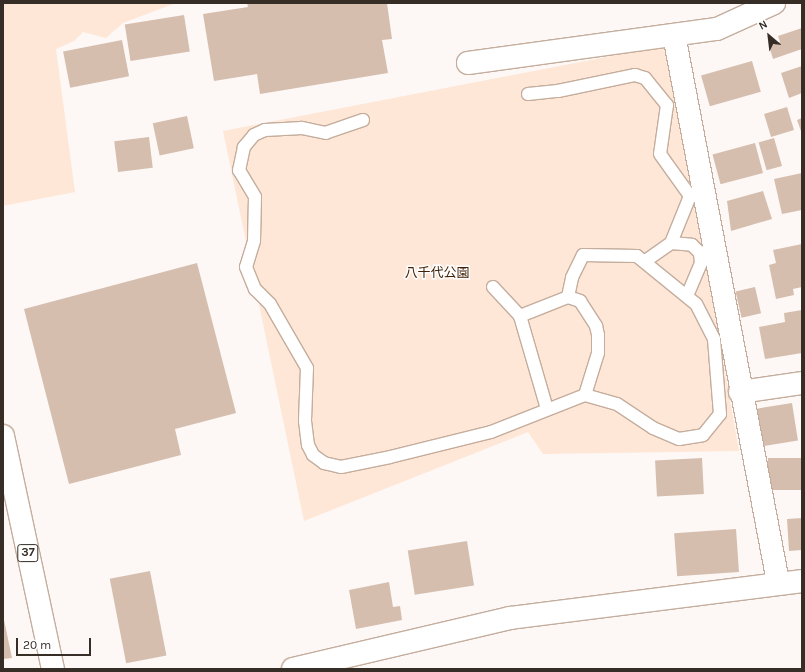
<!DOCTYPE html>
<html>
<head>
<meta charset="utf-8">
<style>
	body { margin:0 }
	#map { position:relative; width:805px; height:672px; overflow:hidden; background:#fdf8f5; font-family:Karla,"Noto Sans JP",sans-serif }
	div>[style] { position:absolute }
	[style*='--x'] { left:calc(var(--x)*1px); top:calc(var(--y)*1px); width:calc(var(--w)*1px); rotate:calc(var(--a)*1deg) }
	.green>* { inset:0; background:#fee7d7 }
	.building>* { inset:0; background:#d6beaf; transform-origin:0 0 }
	.roads { filter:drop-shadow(1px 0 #c4ad9d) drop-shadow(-1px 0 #c4ad9d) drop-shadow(0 1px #c4ad9d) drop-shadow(0 -1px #c4ad9d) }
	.service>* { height:12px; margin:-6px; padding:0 6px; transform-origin:6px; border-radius:6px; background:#fff }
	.minor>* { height:22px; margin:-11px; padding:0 11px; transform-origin:11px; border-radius:11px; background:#fff }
	.primary>* { height:22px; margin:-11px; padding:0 11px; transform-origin:11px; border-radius:11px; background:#fff }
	span { translate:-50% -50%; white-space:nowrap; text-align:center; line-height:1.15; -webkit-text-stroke:3px #fff; paint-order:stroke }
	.shield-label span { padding:1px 3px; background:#fff; border:1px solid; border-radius:3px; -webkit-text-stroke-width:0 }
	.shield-label { font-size:12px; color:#362d26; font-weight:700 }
	.park-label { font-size:13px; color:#402107 }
	.frame { position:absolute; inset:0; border:4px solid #362d26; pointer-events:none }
	.north { position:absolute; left:749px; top:16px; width:40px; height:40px; -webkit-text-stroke:3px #fff; paint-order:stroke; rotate:332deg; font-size:11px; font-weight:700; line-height:16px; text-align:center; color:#362d26 }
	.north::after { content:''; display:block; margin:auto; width:14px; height:18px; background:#362d26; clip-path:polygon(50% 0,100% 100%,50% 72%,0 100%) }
	.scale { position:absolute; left:16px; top:638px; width:75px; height:18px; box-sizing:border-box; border:2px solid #362d26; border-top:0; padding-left:5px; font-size:12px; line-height:14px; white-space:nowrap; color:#362d26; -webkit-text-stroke:3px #fff; paint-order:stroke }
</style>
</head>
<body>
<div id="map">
	<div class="green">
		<div style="clip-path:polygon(3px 3px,176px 3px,123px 23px,106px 38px,83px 32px,74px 41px,56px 49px,75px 192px,3px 206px)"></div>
		<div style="clip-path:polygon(668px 45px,739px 451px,543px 454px,528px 432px,304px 521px,223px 131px)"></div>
	</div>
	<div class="building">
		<div style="clip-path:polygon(247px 3px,387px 3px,392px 39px,382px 40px,388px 73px,260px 94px,257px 74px,214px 81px,203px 14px,248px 7px)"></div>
		<div style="left:184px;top:15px;width:37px;height:60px;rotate:81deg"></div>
		<div style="clip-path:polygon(802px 28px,802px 49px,773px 59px,769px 46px,780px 42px,778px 36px)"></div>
		<div style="left:122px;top:40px;width:37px;height:60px;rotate:79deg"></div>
		<div style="left:752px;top:61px;width:32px;height:53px;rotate:74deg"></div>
		<div style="clip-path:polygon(802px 66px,802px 93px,789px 98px,781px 73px)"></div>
		<div style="left:787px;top:107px;width:24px;height:24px;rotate:73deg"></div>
		<div style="left:187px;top:116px;width:33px;height:35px;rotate:78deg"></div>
		<div style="clip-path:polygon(802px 118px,802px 134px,797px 120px)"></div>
		<div style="left:149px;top:137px;width:31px;height:35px;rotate:83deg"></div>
		<div style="left:774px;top:138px;width:29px;height:16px;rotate:74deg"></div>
		<div style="left:755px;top:143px;width:31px;height:44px;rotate:75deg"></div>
		<div style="clip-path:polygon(802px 173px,802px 210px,782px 214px,774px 179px)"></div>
		<div style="clip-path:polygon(763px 191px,772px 219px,731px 231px,727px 201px)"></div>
		<div style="clip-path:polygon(802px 244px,802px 287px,793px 289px,794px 295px,776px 299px,769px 265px,776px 263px,773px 250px)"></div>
		<div style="clip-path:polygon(197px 263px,236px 413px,175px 429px,181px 455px,69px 484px,24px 309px)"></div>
		<div style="left:755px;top:287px;width:27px;height:20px;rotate:77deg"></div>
		<div style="clip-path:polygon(802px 310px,802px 353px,765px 359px,759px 327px,785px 322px,784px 313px)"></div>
		<div style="left:792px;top:403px;width:38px;height:36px;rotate:81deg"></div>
		<div style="left:702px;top:458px;width:36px;height:47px;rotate:87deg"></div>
		<div style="left:802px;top:458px;width:32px;height:34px;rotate:90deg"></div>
		<div style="clip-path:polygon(802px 518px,802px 550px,789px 551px,787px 519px)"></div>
		<div style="left:736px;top:529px;width:43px;height:62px;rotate:86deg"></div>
		<div style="left:467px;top:541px;width:45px;height:60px;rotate:81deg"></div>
		<div style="left:150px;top:571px;width:86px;height:41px;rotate:79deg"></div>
		<div style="clip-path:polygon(389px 582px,393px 607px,400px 606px,402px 620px,356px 629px,349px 590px)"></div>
		<div style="clip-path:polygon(3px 615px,12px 658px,3px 659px)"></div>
	</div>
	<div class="roads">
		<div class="service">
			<div style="--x:528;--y:94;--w:30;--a:-6"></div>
			<div style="--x:558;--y:91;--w:79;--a:-11.7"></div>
			<div style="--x:635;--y:75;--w:10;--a:17"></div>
			<div style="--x:645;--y:78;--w:35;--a:51"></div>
			<div style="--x:667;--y:105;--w:49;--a:98.1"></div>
			<div style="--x:660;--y:154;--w:52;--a:54.5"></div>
			<div style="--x:690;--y:196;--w:51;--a:112"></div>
			<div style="--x:671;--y:243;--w:32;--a:145"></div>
			<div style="--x:363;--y:120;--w:39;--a:161"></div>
			<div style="--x:326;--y:133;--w:25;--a:-168"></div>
			<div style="--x:302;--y:128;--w:37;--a:177"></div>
			<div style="--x:265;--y:130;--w:12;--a:156"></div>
			<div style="--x:254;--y:135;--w:16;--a:130"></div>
			<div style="--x:244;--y:147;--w:24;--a:102"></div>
			<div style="--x:239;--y:170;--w:31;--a:59"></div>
			<div style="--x:255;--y:197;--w:44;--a:91.3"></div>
			<div style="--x:254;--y:241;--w:27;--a:107"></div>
			<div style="--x:246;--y:267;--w:24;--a:68"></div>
			<div style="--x:255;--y:289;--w:21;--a:45"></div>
			<div style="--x:270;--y:304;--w:74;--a:60"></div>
			<div style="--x:307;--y:368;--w:53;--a:92.2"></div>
			<div style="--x:305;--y:421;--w:24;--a:83"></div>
			<div style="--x:308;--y:445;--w:11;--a:63"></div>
			<div style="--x:313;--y:455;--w:14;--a:36"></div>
			<div style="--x:324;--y:463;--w:17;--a:13"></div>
			<div style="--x:341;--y:467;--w:50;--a:-11.5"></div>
			<div style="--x:390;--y:457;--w:104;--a:-13.9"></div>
			<div style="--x:491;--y:432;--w:101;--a:-21.5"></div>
			<div style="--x:585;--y:395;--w:33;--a:16"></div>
			<div style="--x:617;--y:404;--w:43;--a:33.7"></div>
			<div style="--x:653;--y:428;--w:28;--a:23"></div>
			<div style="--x:679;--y:439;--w:24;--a:-9"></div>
			<div style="--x:703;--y:435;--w:27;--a:-51"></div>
			<div style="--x:720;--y:414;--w:75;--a:-94.6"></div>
			<div style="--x:714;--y:339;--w:39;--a:-117"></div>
			<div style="--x:696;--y:304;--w:76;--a:-140.9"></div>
			<div style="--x:637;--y:256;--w:54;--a:-178.9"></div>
			<div style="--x:583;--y:255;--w:25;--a:116"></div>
			<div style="--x:572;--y:278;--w:19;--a:102"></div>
			<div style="--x:568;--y:297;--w:52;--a:158.4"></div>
			<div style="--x:520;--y:316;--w:97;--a:73.8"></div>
			<div style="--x:671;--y:243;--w:21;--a:5"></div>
			<div style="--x:692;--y:245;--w:11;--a:45"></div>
			<div style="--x:700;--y:253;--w:14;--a:-8"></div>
			<div style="--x:493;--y:287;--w:40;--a:47"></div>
			<div style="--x:687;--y:296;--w:36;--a:-67"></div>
			<div style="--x:701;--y:263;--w:10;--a:-96"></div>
			<div style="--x:568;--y:297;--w:13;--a:18"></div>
			<div style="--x:580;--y:301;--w:30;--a:57"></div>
			<div style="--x:596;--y:326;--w:9;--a:77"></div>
			<div style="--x:598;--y:335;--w:18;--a:90"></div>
			<div style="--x:598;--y:353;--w:44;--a:107.2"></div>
		</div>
		<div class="minor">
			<div style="--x:674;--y:35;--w:557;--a:79.23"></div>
			<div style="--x:468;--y:63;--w:251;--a:-7.8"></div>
			<div style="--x:717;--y:29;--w:63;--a:-24.5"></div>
			<div style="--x:740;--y:392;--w:63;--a:-8.3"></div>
			<div style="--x:293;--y:669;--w:223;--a:-13.2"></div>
			<div style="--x:510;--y:618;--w:294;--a:-7.2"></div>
		</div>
		<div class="primary">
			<div style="--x:3;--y:436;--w:238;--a:77.9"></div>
		</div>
	</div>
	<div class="shield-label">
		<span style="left:28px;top:553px">37</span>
	</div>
	<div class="park-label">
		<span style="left:437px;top:273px">八千代公園</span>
	</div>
	<div class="frame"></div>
	<div class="north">N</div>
	<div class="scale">20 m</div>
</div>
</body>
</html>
